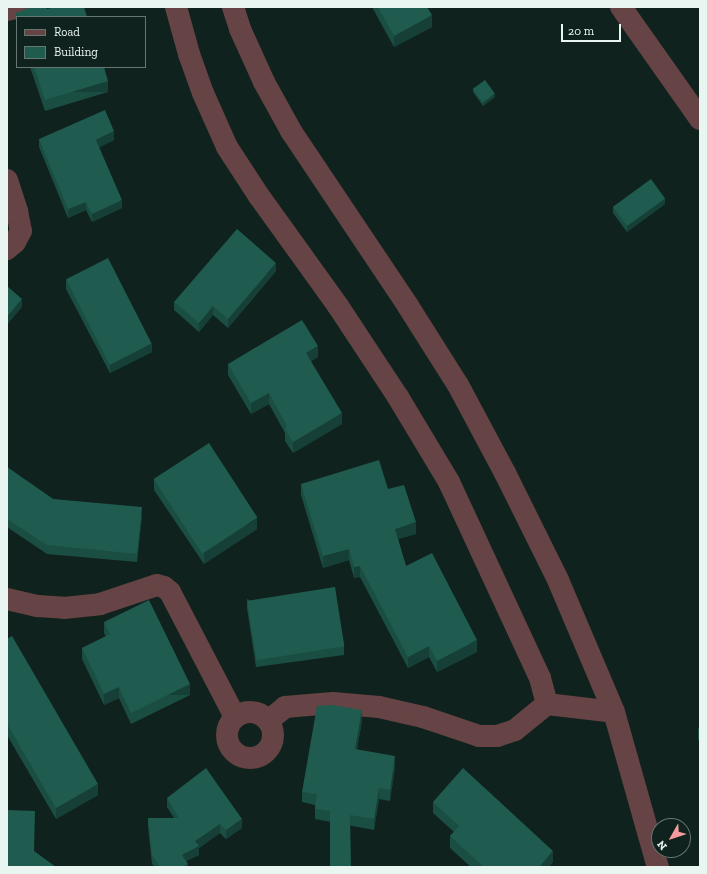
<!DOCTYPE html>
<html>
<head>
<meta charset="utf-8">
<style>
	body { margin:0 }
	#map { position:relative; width:707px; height:874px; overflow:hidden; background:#0f221d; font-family:"Zilla Slab",serif }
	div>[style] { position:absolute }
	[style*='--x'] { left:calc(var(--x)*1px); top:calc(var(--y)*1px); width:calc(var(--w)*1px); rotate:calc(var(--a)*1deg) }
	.minor>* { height:22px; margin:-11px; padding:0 11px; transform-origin:11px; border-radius:11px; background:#664344 }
	.minor>.ring { margin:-11px; padding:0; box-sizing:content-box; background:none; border:22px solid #664344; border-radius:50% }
	.wall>* { inset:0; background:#1b4e43 }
	.shaded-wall>* { inset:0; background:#164037; transform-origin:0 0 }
	.building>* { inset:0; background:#1f5b4e; transform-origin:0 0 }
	span { translate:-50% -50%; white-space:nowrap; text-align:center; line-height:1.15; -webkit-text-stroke:3.5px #0f221d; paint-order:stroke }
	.frame { position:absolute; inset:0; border:8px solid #e9f5f1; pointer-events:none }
	.legend { position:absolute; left:16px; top:16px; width:130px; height:52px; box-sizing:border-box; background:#0f221d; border:1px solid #667672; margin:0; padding:5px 7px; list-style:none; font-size:12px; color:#e9f5f1 }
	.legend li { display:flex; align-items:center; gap:8px; height:20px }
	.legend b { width:20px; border:1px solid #667672 }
	.north { position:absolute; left:651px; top:818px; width:40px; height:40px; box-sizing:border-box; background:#0f221d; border:1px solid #667672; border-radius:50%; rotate:231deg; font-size:11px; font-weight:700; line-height:16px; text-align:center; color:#e9f5f1 }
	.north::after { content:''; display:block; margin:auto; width:14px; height:18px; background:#f59b9d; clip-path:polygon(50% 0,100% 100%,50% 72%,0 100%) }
	.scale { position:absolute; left:561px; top:24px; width:60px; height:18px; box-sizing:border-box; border:2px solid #e9f5f1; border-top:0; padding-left:5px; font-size:12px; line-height:14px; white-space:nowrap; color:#e9f5f1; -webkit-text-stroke:3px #0f221d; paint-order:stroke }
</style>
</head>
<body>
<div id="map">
	<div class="minor">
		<div style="--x:176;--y:7;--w:49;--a:74.5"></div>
		<div style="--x:189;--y:54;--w:41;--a:70.3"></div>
		<div style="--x:203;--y:93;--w:59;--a:66"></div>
		<div style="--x:227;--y:147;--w:59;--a:56.9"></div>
		<div style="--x:259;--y:196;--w:135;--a:54.3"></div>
		<div style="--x:338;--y:306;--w:109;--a:56.6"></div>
		<div style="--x:398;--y:397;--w:99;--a:59"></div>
		<div style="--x:449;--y:482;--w:216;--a:65.1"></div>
		<div style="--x:540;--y:678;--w:27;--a:75"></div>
		<div style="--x:233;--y:7;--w:23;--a:72"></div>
		<div style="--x:240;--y:29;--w:58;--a:65.6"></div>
		<div style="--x:264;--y:82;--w:56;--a:61.1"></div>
		<div style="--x:291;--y:131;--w:211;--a:56.2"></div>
		<div style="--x:408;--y:306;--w:93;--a:57.7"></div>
		<div style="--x:458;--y:385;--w:100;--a:61.9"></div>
		<div style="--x:505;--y:473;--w:119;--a:63.6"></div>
		<div style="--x:558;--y:580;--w:143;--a:67"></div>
		<div style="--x:614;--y:712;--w:161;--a:74.2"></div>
		<div style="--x:621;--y:7;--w:137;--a:54.8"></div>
		<div style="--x:7;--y:10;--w:14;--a:-12"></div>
		<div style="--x:7;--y:180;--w:33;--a:72"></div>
		<div style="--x:17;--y:211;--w:20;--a:79"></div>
		<div style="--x:21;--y:231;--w:13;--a:119"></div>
		<div style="--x:15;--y:242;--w:11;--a:139"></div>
		<div style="--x:7;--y:599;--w:32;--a:13"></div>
		<div style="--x:38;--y:606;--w:26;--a:4"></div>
		<div style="--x:64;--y:608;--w:36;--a:-6"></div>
		<div style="--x:100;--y:604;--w:60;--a:-18.4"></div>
		<div style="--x:157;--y:585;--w:7;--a:16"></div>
		<div style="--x:164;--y:587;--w:8;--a:40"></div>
		<div style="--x:170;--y:592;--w:141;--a:62.5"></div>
		<div class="ring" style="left:227px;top:712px;width:24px;height:24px"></div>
		<div style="--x:268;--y:721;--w:22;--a:-39"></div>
		<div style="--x:285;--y:707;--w:48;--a:-4.8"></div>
		<div style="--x:333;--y:703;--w:46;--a:5"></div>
		<div style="--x:379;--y:707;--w:45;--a:12.8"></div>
		<div style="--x:423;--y:717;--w:59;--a:18.7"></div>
		<div style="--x:479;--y:736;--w:18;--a:0"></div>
		<div style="--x:497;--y:736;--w:19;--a:-18"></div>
		<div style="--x:515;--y:730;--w:41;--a:-39.1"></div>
		<div style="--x:547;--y:704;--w:67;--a:6.8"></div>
	</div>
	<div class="wall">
		<div style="clip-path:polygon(372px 7px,427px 7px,432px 27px,394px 47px)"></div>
		<div style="clip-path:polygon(47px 9px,17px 17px,17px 27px,16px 24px,16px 13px)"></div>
		<div style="clip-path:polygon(30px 67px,104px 67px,108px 92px,45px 111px)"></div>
		<div style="clip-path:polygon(473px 89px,495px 97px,483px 106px,473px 92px)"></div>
		<div style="clip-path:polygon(39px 139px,114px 140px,99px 147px,122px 208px,92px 222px,86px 210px,68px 218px,39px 147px)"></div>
		<div style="clip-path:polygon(665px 204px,627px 232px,613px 213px,613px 207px)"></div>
		<div style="clip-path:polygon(276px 271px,228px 328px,213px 315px,199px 332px,174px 310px,174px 302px)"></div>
		<div style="clip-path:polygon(66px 280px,152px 352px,110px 373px,66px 289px)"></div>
		<div style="clip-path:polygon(318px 357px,311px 361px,342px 424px,293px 453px,285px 441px,285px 433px,269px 404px,251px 414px,228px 375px,228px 364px)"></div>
		<div style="clip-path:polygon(7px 467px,53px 499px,142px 516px,137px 562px,47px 554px,7px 527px)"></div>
		<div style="clip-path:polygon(154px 479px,257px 529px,204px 564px,154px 490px)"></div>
		<div style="clip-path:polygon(301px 484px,388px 489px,416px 534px,398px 539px,406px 566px,477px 652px,437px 672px,429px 657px,408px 668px,360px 577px,354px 578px,349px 560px,323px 568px,301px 495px)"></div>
		<div style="clip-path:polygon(247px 599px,344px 646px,344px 655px,256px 667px,247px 608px)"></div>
		<div style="clip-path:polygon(104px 622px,190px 695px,131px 724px,119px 698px,104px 705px,82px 659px,82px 648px,106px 637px,104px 633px)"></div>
		<div style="clip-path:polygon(7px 639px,98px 795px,56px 819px,7px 735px)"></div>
		<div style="clip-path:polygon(362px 721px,357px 749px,395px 767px,390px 801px,379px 799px,374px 830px,315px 819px,315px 805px,302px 802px,302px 792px)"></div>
		<div style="clip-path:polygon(700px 727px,700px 742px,698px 739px,698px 728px)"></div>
		<div style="clip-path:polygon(167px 798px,242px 828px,226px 839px,220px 833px,199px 848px,199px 855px,186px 861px,188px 867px,155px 867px,152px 864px,148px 826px,148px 818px,174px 818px,167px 807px)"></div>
		<div style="clip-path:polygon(433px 802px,553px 862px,549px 867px,471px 867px,450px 848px,450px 836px,454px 832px,433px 813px)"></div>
	</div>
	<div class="shaded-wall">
		<div style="clip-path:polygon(432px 15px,432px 27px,394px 47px,394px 36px)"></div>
		<div style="left:108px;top:81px;width:11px;height:66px;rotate:90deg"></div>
		<div style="clip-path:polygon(495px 94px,495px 97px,483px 106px,483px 103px)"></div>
		<div style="clip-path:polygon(114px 131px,114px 140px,96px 149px,96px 140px)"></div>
		<div style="clip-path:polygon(665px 198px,665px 204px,627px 232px,627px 226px)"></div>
		<div style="clip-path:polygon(122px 200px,122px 208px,92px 222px,92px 214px)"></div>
		<div style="clip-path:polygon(86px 202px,86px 210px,68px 218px,68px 209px)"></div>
		<div style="clip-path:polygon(276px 263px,276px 271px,228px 328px,228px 319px)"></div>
		<div style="clip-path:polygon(22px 299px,22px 307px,7px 325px,7px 317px)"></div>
		<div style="clip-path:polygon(213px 306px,213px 315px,199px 332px,199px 323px)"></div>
		<div style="clip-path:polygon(152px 343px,152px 352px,110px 373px,110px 365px)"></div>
		<div style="clip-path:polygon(318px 346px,318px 357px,306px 364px,306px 353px)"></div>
		<div style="clip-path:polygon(269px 393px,269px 404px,251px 414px,251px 403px)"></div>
		<div style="clip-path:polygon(342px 413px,342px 424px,293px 453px,293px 442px)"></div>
		<div style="clip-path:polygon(142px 507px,142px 516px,137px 562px,137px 554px)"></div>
		<div style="clip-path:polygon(257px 518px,257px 529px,204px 564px,204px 553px)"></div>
		<div style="clip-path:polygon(416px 522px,416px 534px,395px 540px,395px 529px)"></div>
		<div style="clip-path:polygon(349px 549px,349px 560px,323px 568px,323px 556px)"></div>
		<div style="clip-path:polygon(360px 566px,360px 577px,354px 578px,354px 567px)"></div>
		<div style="clip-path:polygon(477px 640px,477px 652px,437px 672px,437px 661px)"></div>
		<div style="clip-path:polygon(429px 646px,429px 657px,408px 668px,408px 657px)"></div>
		<div style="left:190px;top:684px;width:11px;height:66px;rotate:90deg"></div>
		<div style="clip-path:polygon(119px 687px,119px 698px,104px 705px,104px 694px)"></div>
		<div style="clip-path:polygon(362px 710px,362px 721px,355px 760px,355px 749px)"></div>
		<div style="clip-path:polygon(395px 756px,395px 767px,390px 801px,390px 790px)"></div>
		<div style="clip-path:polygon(98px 784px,98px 795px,56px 819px,56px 808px)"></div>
		<div style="clip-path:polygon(379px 788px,379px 799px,374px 830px,374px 819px)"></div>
		<div style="clip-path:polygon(242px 819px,242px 828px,226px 839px,226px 830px)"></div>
		<div style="clip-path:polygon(220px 824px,220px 833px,199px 848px,199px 855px,182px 863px,182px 855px,195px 841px)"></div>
		<div style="clip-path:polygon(553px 851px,553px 862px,549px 867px,539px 867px)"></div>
		<div style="clip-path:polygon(188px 864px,188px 867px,182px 867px)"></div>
	</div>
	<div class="building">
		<div style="clip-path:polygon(31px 7px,46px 7px,47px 9px,54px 7px,84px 7px,87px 17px,17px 17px,16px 13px)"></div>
		<div style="clip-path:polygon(378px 7px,427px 7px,432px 15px,394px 36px)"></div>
		<div style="clip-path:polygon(34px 67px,104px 67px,108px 81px,45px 100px)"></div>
		<div style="left:485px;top:80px;width:17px;height:15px;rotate:54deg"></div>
		<div style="clip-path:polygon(105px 110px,114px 131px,96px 140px,122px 200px,92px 214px,86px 202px,68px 209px,39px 139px)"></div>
		<div style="left:651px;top:179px;width:24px;height:47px;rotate:54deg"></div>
		<div style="clip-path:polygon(237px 229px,276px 263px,228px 319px,213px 306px,199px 323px,174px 302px)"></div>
		<div style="left:108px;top:258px;width:96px;height:47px;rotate:63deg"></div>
		<div style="clip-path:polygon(7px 286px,22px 299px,7px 317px)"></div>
		<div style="clip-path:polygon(302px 320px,318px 346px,306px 353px,342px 413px,293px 442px,285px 429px,287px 426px,269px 393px,251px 403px,228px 364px)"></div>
		<div style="left:209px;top:443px;width:89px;height:66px;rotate:57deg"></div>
		<div style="clip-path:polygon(379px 460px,388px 489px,404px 485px,416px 522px,395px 529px,406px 566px,432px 553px,477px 640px,437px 661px,429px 646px,408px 657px,360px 566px,354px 567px,349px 549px,323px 556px,301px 484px)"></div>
		<div style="clip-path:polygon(7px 467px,53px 499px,142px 507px,137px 554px,47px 545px,7px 519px)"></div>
		<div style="left:335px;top:587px;width:60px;height:89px;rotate:81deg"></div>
		<div style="clip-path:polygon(149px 600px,190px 684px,131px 713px,119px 687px,104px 694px,82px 648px,110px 634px,104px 622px)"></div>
		<div style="clip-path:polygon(12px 636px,98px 784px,56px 808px,7px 724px,7px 639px)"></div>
		<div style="clip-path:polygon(332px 705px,362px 710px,355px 749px,395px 756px,390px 790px,379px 788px,374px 819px,350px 815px,351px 867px,330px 867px,330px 811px,315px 809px,317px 794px,302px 792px,317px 706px)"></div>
		<div style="clip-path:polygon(206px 768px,242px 819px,226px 830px,220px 824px,195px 841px,199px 846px,182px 855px,188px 864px,182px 867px,160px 867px,152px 855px,148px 818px,179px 818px,167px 798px)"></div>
		<div style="clip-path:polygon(463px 768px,553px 851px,539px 867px,484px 867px,450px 836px,459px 826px,433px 802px)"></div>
		<div style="clip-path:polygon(7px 810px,35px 811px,34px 851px,56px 867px,7px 867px)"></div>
	</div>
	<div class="frame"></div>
	<ul class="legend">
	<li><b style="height:5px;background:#664344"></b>Road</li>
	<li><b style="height:11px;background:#1f5b4e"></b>Building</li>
	</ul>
	<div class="north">N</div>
	<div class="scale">20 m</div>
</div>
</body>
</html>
